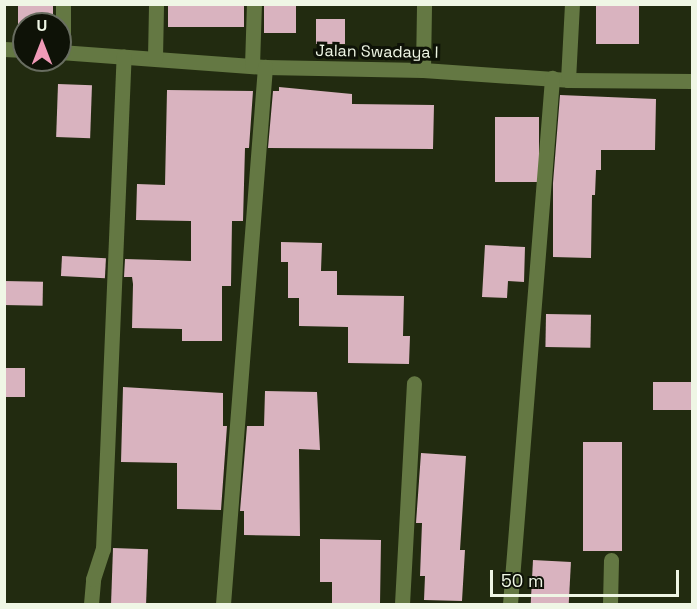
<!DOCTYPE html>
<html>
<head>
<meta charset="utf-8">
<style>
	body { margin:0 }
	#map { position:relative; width:697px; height:609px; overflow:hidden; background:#222b10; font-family:"Space Grotesk",sans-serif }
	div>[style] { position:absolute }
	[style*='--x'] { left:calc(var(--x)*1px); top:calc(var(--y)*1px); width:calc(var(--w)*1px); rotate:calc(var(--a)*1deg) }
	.building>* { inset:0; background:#d9b3bf; transform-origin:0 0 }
	.street>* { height:15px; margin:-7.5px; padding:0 7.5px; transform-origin:7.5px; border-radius:7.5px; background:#647843 }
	span { translate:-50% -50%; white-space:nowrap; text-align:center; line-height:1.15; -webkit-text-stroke:6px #0e1207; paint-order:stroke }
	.street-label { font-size:16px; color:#eff6e5 }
	.frame { position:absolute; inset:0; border:6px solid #eff6e5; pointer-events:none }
	.north { position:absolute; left:12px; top:12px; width:60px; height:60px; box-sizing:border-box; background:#0e1207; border:2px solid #686d60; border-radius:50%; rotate:0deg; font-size:16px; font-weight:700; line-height:24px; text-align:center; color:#eff6e5 }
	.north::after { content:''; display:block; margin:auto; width:21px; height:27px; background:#f09ab7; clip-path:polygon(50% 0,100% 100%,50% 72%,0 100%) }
	.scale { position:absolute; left:490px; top:570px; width:189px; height:27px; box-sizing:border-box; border:3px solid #eff6e5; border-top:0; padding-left:8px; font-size:18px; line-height:21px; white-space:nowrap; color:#eff6e5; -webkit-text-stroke:4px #0e1207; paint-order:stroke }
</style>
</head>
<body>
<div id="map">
	<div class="building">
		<div style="left:18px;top:4px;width:35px;height:20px"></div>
		<div style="left:168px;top:4px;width:76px;height:23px"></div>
		<div style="left:264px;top:4px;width:32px;height:29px"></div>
		<div style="left:596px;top:4px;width:43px;height:40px"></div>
		<div style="left:316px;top:19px;width:29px;height:25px"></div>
		<div style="left:58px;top:84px;width:34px;height:53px;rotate:2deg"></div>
		<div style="clip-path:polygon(279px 87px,352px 94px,352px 104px,434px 105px,433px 149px,268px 148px,273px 91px,279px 91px)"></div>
		<div style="clip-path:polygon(167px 90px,253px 91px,249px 148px,245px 148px,243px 221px,232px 221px,231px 286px,222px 286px,222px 341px,182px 341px,182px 329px,132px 328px,133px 284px,132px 277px,124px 277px,125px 259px,191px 261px,191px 221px,136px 220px,137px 184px,165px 185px)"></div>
		<div style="clip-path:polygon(560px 95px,656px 99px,655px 150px,601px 150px,601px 170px,596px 170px,595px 195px,592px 195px,591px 258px,553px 257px,553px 183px)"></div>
		<div style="left:495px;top:117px;width:44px;height:65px"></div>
		<div style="clip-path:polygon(281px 242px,322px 243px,321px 271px,337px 271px,337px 295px,404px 296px,403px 336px,410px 336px,409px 364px,348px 363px,348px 327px,299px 326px,299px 298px,288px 298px,288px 262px,281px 262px)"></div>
		<div style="clip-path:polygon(485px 245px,525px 247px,524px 282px,508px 281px,507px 298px,482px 297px)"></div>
		<div style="left:62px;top:256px;width:44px;height:20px;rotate:3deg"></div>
		<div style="left:4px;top:281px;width:39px;height:24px;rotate:1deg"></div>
		<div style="left:546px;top:314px;width:45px;height:33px;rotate:1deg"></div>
		<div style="left:4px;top:368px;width:21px;height:29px"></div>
		<div style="left:653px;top:382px;width:40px;height:28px"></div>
		<div style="clip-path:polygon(123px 387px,223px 393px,223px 426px,227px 426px,221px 510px,177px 509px,177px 463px,121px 462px)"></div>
		<div style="clip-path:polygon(265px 391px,317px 392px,320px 450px,299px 449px,300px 536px,244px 535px,244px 511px,240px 511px,247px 426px,264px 426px)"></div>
		<div style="left:583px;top:442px;width:39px;height:109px"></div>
		<div style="clip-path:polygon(421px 453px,466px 456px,460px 550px,465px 550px,462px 601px,424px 600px,425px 576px,420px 576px,422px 523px,416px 523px)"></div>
		<div style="clip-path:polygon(320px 539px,381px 540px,380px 604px,332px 604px,332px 582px,320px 582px)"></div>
		<div style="left:113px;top:548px;width:35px;height:56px;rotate:2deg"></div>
		<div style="left:533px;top:560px;width:38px;height:44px;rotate:3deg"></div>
	</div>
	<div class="street">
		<div style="--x:4;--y:49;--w:20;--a:3"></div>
		<div style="--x:60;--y:52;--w:206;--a:4.2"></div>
		<div style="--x:265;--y:67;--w:158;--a:1.1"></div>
		<div style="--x:423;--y:70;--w:145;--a:3.9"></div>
		<div style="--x:568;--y:80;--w:124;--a:0.5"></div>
		<div style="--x:63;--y:52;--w:48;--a:-90"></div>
		<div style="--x:155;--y:58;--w:54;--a:-88.9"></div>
		<div style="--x:252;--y:66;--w:62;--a:-88.2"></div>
		<div style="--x:423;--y:70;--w:66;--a:-89.1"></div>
		<div style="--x:568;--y:80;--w:76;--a:-87"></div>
		<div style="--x:91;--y:604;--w:25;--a:-85"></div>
		<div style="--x:93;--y:579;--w:32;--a:-72"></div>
		<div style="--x:103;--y:549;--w:493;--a:-87.6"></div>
		<div style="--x:223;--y:604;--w:539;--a:-85.53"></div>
		<div style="--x:402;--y:604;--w:221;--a:-86.9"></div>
		<div style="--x:510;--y:604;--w:528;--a:-85.43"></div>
		<div style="--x:610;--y:604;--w:44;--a:-88.7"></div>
	</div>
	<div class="street-label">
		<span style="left:377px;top:52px;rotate:1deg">Jalan Swadaya I</span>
	</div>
	<div class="frame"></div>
	<div class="north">U</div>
	<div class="scale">50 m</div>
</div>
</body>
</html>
